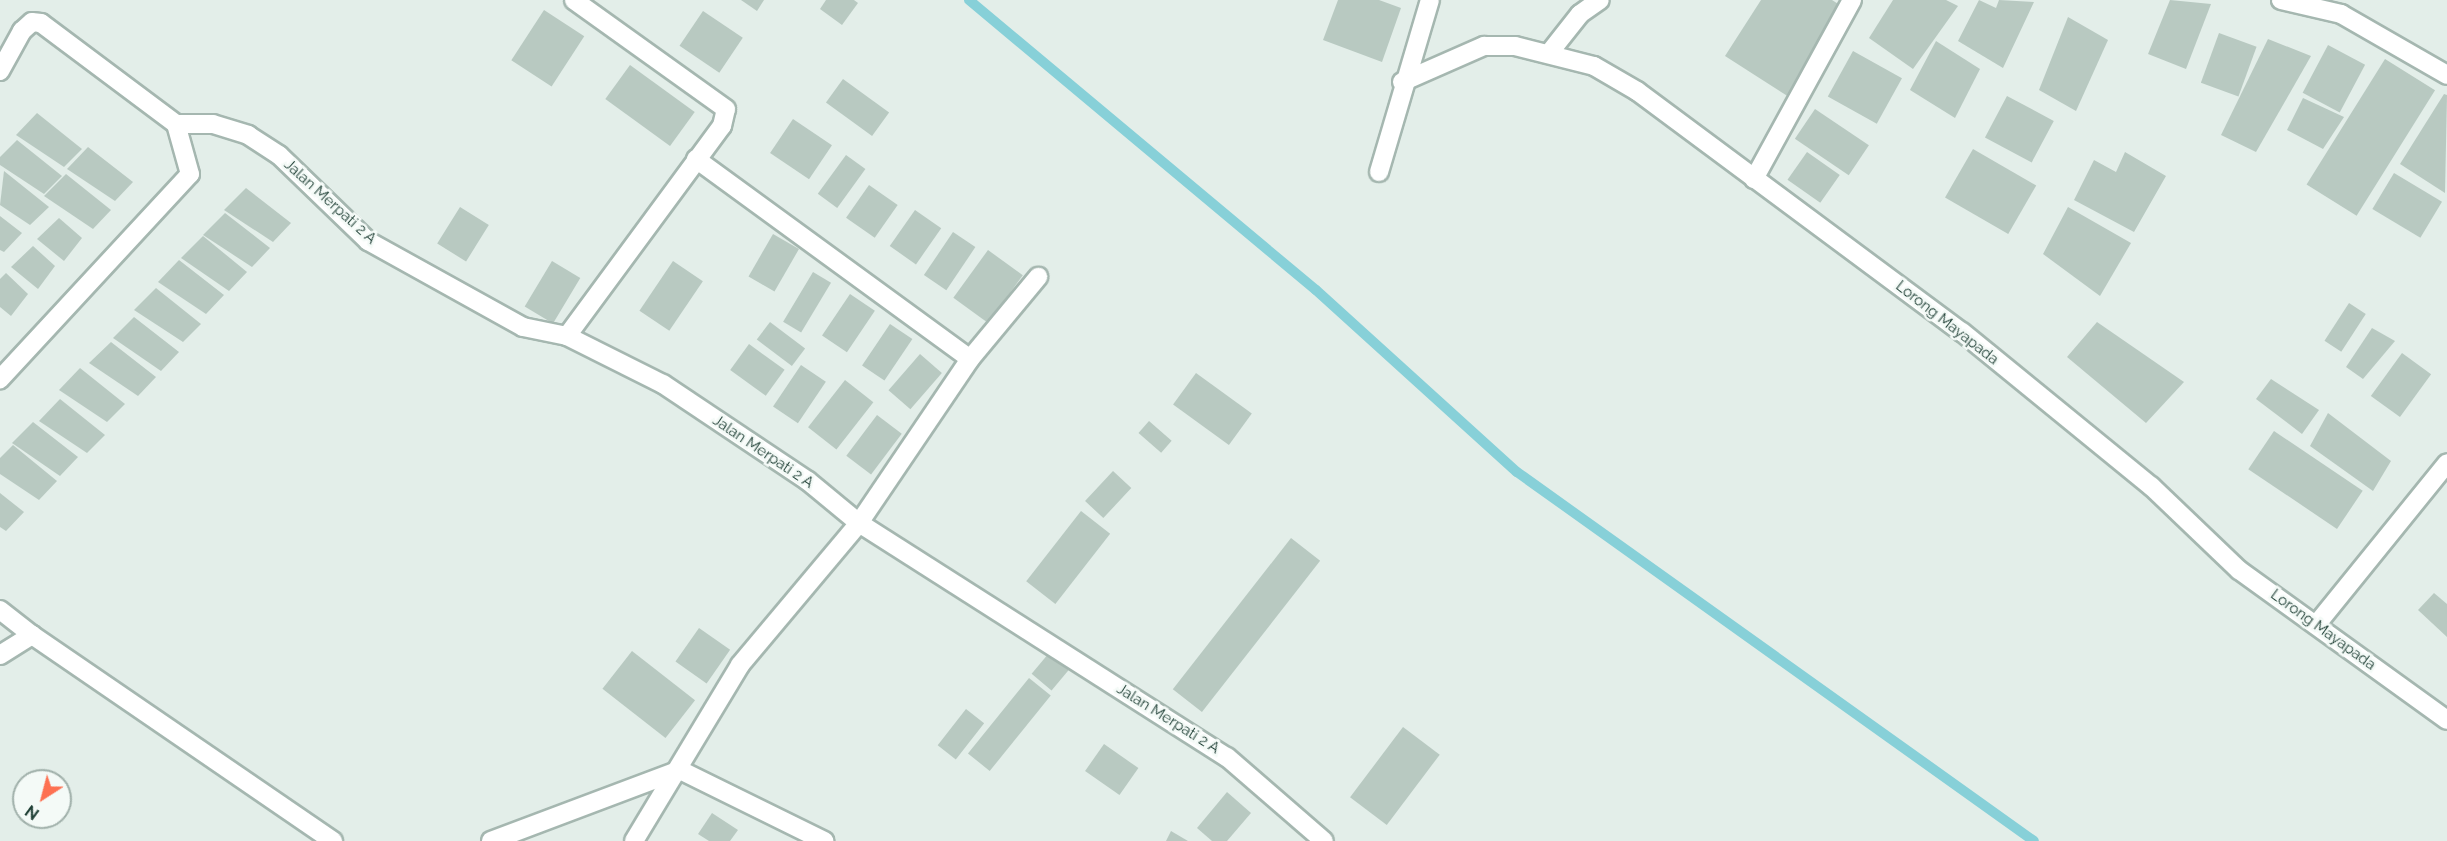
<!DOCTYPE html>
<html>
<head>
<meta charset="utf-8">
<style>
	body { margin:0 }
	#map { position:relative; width:2447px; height:841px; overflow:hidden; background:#e3eee9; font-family:Raleway,sans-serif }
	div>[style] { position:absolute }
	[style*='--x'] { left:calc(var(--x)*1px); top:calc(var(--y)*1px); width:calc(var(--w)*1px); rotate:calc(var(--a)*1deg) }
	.stream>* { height:10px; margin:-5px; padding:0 5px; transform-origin:5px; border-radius:5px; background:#87d0d8 }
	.building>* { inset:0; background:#b8c9c1; transform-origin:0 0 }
	.roads { filter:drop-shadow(2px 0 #a5b7b0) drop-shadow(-2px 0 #a5b7b0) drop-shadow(0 2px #a5b7b0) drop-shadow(0 -2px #a5b7b0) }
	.street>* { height:18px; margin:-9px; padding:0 9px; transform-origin:9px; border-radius:9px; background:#fff }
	span { translate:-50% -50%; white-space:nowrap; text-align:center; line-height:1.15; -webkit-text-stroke:5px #f4faf7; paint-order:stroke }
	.street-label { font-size:15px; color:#214137 }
	.north { position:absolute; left:12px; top:769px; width:60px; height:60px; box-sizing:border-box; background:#f4faf7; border:2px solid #a0b0aa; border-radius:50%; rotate:216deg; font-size:16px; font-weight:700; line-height:24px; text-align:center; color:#214137 }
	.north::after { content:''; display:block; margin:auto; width:21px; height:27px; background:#fd7152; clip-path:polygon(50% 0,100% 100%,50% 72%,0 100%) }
</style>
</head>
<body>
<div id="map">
	<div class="stream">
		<div style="--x:969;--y:0;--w:452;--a:39.9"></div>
		<div style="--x:1316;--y:290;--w:271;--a:42.2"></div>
		<div style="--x:1517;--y:472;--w:635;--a:35.52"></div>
	</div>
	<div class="building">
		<div style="clip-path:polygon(741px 0,764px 0,757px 11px)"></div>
		<div style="clip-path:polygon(826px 0,854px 0,858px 3px,842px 25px,820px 9px)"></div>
		<div style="clip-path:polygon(1338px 0,1379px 0,1401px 8px,1382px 62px,1323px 40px)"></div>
		<div style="clip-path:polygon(1761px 0,1832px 0,1843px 7px,1789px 97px,1725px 56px)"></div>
		<div style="clip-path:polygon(1893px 0,1946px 0,1958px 6px,1913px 69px,1869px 38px)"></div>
		<div style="clip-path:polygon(1979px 0,1996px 8px,1999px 0,2034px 2px,2003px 68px,1958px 41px)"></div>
		<div style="clip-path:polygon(2170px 0,2211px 4px,2186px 69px,2148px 54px)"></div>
		<div style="left:544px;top:10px;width:48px;height:60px;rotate:33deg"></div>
		<div style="left:703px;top:11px;width:48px;height:42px;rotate:34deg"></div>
		<div style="clip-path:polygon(2068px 17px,2108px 40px,2076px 111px,2039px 90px)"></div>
		<div style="left:2219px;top:33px;width:40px;height:53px;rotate:20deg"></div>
		<div style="clip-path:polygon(2268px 39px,2311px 56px,2256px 152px,2221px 135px)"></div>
		<div style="clip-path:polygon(1936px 41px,1980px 69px,1955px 118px,1910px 90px)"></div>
		<div style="left:2328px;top:45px;width:42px;height:54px;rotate:28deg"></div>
		<div style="left:1853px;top:51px;width:56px;height:52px;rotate:29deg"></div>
		<div style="left:2385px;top:59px;width:59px;height:148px;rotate:32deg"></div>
		<div style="left:630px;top:65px;width:80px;height:42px;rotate:36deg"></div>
		<div style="left:843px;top:79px;width:57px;height:29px;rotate:36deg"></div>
		<div style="clip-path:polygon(2444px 94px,2447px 95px,2445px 193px,2400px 164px)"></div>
		<div style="left:2007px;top:96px;width:53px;height:47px;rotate:28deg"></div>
		<div style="clip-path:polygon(2303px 98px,2344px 117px,2323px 149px,2287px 130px)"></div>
		<div style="left:1815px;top:109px;width:65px;height:36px;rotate:34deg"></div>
		<div style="clip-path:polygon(37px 113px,82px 149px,64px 167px,16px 135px)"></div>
		<div style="left:793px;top:119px;width:47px;height:41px;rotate:34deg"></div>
		<div style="clip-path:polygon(17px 140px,62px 176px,44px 194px,0 165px,0 157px)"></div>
		<div style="clip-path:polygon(88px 147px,133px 182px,115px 201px,67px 169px)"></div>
		<div style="left:1973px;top:149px;width:73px;height:56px;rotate:30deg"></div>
		<div style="left:1807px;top:152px;width:40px;height:34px;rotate:35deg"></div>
		<div style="clip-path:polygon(2125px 152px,2166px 176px,2134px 232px,2074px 200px,2094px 160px,2116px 172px)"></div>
		<div style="left:846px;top:155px;width:24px;height:48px;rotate:36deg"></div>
		<div style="clip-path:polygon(4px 171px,49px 207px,30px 225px,0 205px)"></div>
		<div style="left:2394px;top:173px;width:56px;height:42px;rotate:31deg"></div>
		<div style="clip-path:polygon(66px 174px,111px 210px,93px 229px,44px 196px)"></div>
		<div style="left:869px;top:185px;width:35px;height:40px;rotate:35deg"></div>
		<div style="clip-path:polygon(246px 188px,291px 223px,273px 242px,224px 210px)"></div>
		<div style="left:460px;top:207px;width:34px;height:43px;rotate:32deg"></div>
		<div style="clip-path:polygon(2068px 207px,2131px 243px,2100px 296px,2043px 254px)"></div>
		<div style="left:915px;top:210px;width:32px;height:44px;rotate:35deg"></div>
		<div style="clip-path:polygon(225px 213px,270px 248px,252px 267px,203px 235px)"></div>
		<div style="clip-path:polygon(0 216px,22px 233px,4px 252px,0 250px)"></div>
		<div style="clip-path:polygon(59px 218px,82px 238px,64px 261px,37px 239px)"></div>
		<div style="left:953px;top:232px;width:27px;height:52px;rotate:34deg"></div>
		<div style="left:773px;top:234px;width:30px;height:49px;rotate:30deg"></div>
		<div style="clip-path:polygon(203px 236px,247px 272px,229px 291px,181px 258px)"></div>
		<div style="clip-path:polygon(33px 246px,55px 266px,38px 289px,11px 267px)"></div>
		<div style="left:988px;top:250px;width:43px;height:59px;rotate:36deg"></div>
		<div style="clip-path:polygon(179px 260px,224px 295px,206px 314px,158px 282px)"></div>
		<div style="left:552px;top:261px;width:33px;height:53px;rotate:31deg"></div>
		<div style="left:673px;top:261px;width:36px;height:60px;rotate:34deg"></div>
		<div style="left:813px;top:272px;width:21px;height:58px;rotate:31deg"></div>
		<div style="clip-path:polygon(6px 273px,28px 294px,11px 316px,0 307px,0 279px)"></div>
		<div style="clip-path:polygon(156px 288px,201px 324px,183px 342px,134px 310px)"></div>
		<div style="left:850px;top:294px;width:30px;height:50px;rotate:34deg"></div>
		<div style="left:2349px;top:303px;width:20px;height:45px;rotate:33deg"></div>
		<div style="clip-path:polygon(134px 317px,179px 352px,161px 371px,113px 338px)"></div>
		<div style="left:770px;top:322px;width:44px;height:22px;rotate:37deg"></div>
		<div style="clip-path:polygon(2097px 322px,2184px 382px,2146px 423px,2067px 357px)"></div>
		<div style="left:890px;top:324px;width:27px;height:50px;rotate:34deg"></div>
		<div style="clip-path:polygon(2372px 328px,2395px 341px,2363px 379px,2346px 367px)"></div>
		<div style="clip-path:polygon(111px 342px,156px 377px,138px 396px,89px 363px)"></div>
		<div style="left:749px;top:344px;width:44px;height:32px;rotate:36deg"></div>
		<div style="left:2402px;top:353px;width:36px;height:53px;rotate:36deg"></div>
		<div style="left:920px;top:354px;width:29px;height:48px;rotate:41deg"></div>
		<div style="left:801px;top:365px;width:30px;height:50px;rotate:34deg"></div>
		<div style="clip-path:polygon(80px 368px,125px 404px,107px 422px,59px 390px)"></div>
		<div style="left:1196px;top:373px;width:69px;height:39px;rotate:36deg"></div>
		<div style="clip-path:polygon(2271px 379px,2319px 410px,2302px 434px,2256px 399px)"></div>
		<div style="left:845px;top:380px;width:36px;height:60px;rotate:38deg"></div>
		<div style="clip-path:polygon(60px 399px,105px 435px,87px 453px,39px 421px)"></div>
		<div style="clip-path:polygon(2328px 413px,2391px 461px,2373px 491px,2310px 446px)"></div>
		<div style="left:877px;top:415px;width:31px;height:51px;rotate:37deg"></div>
		<div style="left:1149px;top:421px;width:30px;height:16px;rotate:41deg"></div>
		<div style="clip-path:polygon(33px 422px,78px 457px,60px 476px,12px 443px)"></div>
		<div style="left:2274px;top:431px;width:107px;height:46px;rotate:34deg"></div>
		<div style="clip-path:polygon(13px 445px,57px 481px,39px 500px,0 474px,0 458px)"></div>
		<div style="left:1113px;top:471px;width:25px;height:41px;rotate:43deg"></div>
		<div style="clip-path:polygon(0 493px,24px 512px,6px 531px,0 527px)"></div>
		<div style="left:1081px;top:511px;width:37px;height:89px;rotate:38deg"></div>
		<div style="left:1291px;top:538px;width:37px;height:192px;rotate:38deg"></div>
		<div style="clip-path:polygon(2434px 593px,2447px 604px,2447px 637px,2418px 610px)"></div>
		<div style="left:699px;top:628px;width:38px;height:41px;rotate:35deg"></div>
		<div style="left:632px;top:651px;width:80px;height:48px;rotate:38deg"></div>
		<div style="left:1049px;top:653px;width:26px;height:27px;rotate:40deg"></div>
		<div style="left:1029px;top:678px;width:28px;height:97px;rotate:39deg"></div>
		<div style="left:966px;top:709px;width:23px;height:46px;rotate:38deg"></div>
		<div style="left:1403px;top:727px;width:46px;height:88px;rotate:37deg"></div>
		<div style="left:1104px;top:744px;width:42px;height:33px;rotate:35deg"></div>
		<div style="clip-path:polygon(1227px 792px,1251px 813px,1227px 841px,1212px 841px,1197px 828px)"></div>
		<div style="clip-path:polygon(712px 813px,738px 830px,730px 841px,709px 841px,698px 834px)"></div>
		<div style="clip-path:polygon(1171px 831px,1188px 841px,1166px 841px)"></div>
	</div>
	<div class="roads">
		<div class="street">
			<div style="--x:2281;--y:0;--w:62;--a:13.1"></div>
			<div style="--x:2341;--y:14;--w:122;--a:29.9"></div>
			<div style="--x:1550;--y:52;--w:48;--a:-51.7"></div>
			<div style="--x:1580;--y:14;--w:24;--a:-35"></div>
			<div style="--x:0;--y:71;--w:46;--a:-61.2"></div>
			<div style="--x:22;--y:31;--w:13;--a:-42"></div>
			<div style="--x:32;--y:22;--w:9;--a:6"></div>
			<div style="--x:41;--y:23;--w:169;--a:36.8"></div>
			<div style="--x:176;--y:124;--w:52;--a:74.4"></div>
			<div style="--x:190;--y:174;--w:280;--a:132.8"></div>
			<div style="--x:1402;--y:82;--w:90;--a:-23.7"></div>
			<div style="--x:1484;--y:46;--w:31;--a:0"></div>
			<div style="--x:1515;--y:46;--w:81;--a:14.2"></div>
			<div style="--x:1594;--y:66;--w:50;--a:30.2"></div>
			<div style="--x:1637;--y:91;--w:405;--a:36.6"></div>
			<div style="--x:1962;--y:332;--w:244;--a:39.2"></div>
			<div style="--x:2151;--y:486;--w:122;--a:43.7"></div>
			<div style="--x:2239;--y:570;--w:256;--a:35.8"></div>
			<div style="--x:176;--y:124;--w:37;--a:0"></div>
			<div style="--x:213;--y:124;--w:37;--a:17"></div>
			<div style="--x:248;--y:135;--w:37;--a:33"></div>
			<div style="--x:279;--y:155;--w:124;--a:44"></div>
			<div style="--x:368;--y:241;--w:177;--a:29"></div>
			<div style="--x:523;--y:327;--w:45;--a:11.6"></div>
			<div style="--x:567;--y:336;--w:107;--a:26.6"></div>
			<div style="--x:663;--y:384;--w:174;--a:33.8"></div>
			<div style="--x:808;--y:481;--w:66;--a:39.5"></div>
			<div style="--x:859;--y:523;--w:436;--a:32.5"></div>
			<div style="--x:1227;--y:757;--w:128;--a:40.9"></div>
			<div style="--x:696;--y:159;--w:339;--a:36.1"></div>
			<div style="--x:1379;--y:172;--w:179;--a:-73.5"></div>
			<div style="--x:1754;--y:179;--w:204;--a:-61.3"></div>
			<div style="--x:567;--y:336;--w:261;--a:-53.6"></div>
			<div style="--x:722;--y:126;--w:17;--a:-77"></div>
			<div style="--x:726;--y:109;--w:187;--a:-144.4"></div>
			<div style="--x:0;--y:610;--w:41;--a:38"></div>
			<div style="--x:2316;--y:625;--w:208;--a:-51"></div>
			<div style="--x:0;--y:655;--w:38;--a:-32"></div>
			<div style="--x:32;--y:635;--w:365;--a:34.4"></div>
			<div style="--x:491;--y:841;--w:202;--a:-20.6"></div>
			<div style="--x:680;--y:770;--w:161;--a:26.2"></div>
			<div style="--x:634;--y:841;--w:205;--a:-58.9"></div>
			<div style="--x:740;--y:665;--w:185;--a:-50"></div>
			<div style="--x:859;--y:523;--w:198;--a:-55.9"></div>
			<div style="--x:970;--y:359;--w:107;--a:-50.3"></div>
		</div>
	</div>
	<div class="street-label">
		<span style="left:330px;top:202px;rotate:42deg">Jalan Merpati 2 A</span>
		<span style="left:1947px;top:323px;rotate:38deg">Lorong Mayapada</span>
		<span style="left:763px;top:452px;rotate:34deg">Jalan Merpati 2 A</span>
		<span style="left:2323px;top:630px;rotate:36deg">Lorong Mayapada</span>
		<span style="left:1168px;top:719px;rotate:32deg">Jalan Merpati 2 A</span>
	</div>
	<div class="north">N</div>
</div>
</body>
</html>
